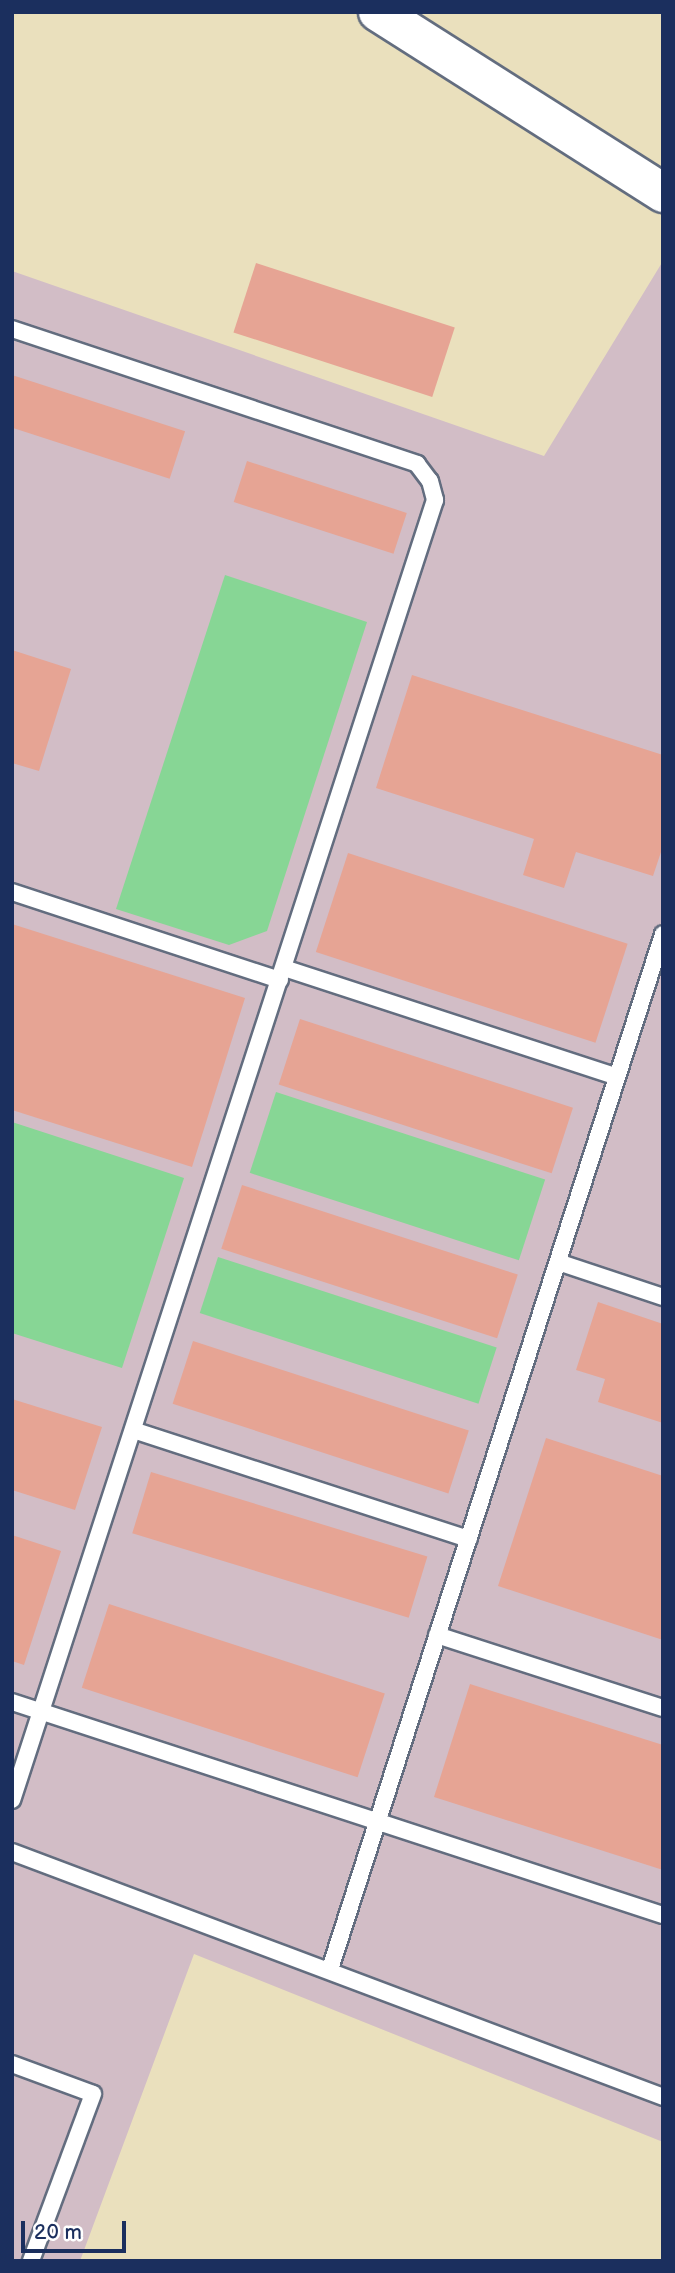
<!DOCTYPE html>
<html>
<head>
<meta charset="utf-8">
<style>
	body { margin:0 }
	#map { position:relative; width:675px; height:2273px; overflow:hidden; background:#eae0bd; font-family:"Balsamiq Sans",sans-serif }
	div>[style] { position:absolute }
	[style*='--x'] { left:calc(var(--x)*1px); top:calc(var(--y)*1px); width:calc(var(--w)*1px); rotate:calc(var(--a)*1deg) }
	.industrial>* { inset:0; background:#d2bdc6 }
	.green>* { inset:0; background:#87d695; transform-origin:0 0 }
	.building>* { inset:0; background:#e6a494; transform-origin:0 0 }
	.roads { filter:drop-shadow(2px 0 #636d7f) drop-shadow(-2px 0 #636d7f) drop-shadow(0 2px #636d7f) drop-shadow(0 -2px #636d7f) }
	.lane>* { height:16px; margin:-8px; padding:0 8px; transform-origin:8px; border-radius:8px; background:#fff }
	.secondary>* { height:38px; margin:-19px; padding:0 19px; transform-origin:19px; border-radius:19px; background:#fff }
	span { translate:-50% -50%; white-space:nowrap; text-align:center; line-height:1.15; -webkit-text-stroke:5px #fff; paint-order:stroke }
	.frame { position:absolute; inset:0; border:14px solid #1b2f5e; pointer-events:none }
	.scale { position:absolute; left:21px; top:2221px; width:105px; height:32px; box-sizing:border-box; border:4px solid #1b2f5e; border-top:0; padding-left:9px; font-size:21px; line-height:24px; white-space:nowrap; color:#1b2f5e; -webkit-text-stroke:5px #fff; paint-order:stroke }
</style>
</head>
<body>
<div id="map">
	<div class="industrial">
		<div style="clip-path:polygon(663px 261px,663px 2142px,194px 1954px,80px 2261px,12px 2261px,12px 271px,544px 456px)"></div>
	</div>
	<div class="green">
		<div style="clip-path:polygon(225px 575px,367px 622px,267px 931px,229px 945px,116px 909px)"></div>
		<div style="left:276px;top:1092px;width:283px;height:85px;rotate:18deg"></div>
		<div style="clip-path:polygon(12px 1122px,184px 1178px,122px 1368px,12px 1333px)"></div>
		<div style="left:218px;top:1257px;width:293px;height:59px;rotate:18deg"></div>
	</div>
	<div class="building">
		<div style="left:256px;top:263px;width:209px;height:73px;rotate:18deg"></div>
		<div style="left:12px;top:375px;width:182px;height:50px;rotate:18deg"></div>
		<div style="left:247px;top:461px;width:168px;height:43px;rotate:18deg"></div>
		<div style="clip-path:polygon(12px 650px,71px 669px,39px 771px,12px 763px)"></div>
		<div style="clip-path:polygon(412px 675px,663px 755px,663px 846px,653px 876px,576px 852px,564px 888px,523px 875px,534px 839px,376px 788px)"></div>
		<div style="left:348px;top:853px;width:294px;height:104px;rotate:18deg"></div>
		<div style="clip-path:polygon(12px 924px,245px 998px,192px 1167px,12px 1110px)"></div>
		<div style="left:300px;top:1019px;width:287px;height:69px;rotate:18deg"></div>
		<div style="left:242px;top:1185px;width:290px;height:67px;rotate:18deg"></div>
		<div style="clip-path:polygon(598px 1302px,663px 1324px,663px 1423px,598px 1402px,605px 1379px,576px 1370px)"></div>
		<div style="left:193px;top:1341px;width:290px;height:66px;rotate:18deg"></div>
		<div style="clip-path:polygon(12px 1399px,102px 1427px,75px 1510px,12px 1490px)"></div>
		<div style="clip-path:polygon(546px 1438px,663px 1476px,663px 1640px,498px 1586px)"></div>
		<div style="left:151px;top:1472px;width:289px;height:64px;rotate:17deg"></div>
		<div style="clip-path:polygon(12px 1535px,61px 1551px,24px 1665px,12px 1661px)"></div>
		<div style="left:109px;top:1604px;width:290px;height:88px;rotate:18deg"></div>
		<div style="clip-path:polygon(470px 1684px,663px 1745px,663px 1870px,434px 1797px)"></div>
	</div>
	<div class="roads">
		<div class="lane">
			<div style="--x:12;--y:329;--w:427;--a:18.4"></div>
			<div style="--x:417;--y:464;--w:21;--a:53"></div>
			<div style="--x:430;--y:481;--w:20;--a:75"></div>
			<div style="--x:435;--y:500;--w:1367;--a:108.02"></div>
			<div style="--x:12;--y:892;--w:282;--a:18.2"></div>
			<div style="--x:284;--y:968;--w:350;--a:18.1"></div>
			<div style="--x:558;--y:1262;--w:111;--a:18.4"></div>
			<div style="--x:133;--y:1430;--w:353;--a:18"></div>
			<div style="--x:437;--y:1635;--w:237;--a:17.9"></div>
			<div style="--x:12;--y:1702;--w:685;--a:18.12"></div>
			<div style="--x:12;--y:1852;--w:696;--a:20.62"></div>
			<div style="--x:330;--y:1969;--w:1087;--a:-72.16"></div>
			<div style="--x:12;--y:2064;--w:86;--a:20.3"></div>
			<div style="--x:93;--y:2094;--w:178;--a:110.4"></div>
		</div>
		<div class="secondary">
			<div style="--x:378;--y:12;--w:338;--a:32.4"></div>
		</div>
	</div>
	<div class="frame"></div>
	<div class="scale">20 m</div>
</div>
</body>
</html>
